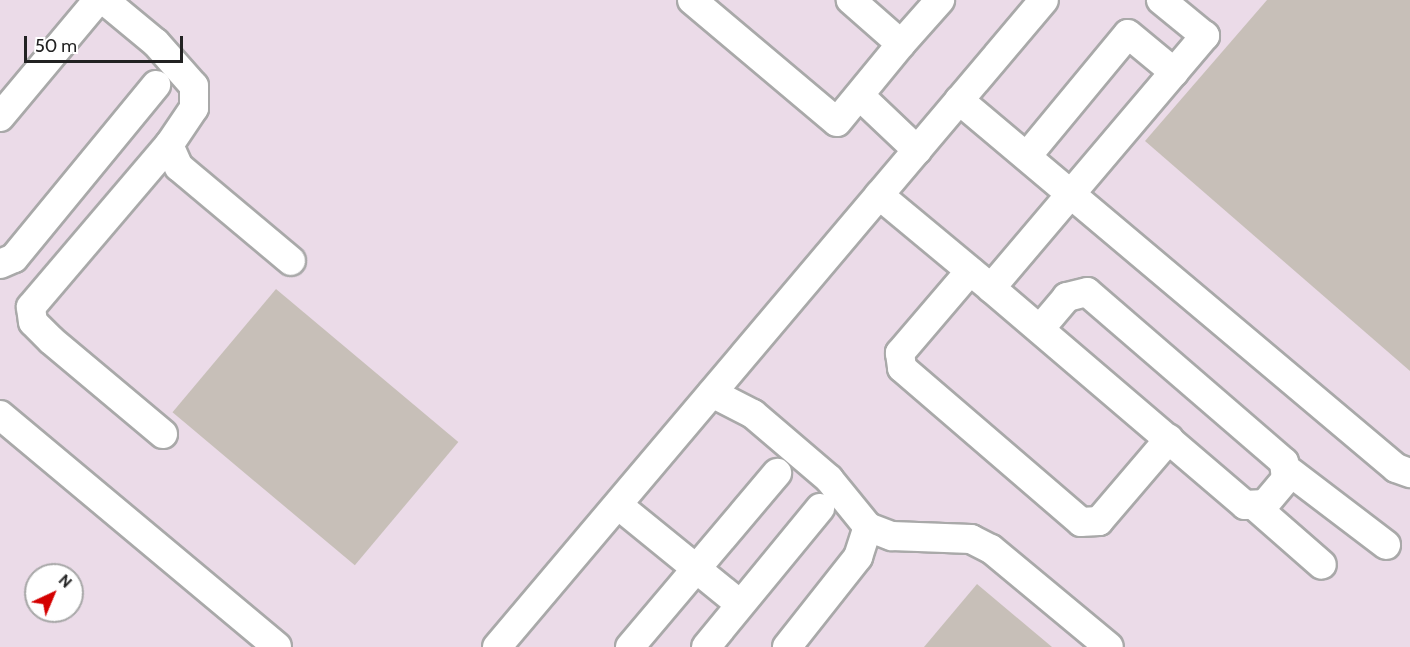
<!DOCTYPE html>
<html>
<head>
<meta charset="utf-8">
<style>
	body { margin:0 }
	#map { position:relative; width:1410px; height:647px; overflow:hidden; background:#f2efe9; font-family:Cabin,sans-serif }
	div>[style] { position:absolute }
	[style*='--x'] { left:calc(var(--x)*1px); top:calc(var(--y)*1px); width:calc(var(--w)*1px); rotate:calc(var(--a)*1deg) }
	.industrial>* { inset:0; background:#ebdbe8 }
	.building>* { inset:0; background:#c7bfb8; transform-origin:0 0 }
	.roads { filter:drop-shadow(2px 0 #a9a9a9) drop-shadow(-2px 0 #a9a9a9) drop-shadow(0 2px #a9a9a9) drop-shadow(0 -2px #a9a9a9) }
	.minor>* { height:28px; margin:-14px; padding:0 14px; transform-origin:14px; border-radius:14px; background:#fff }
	span { translate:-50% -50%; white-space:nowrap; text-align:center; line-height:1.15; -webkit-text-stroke:4.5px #fff; paint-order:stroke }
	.north { position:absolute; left:24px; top:563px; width:60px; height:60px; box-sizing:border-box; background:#fff; border:2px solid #a7a7a7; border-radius:50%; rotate:44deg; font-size:16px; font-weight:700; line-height:24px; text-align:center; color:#222 }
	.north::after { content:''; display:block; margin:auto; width:21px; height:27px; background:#d40000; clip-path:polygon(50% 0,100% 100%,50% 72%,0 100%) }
	.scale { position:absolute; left:24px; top:36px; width:159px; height:27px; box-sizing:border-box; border:3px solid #222; border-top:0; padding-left:8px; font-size:18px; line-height:21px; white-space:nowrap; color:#222; -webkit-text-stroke:4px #fff; paint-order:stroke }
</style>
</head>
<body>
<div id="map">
	<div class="industrial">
		<div style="clip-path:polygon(evenodd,0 0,1410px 0,1410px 647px,0 647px,0 0,36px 575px,72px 575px,72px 611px,36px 611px,36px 575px)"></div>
	</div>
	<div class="building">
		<div style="clip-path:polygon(1267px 0,1410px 0,1410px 371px,1145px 141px)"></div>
		<div style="left:276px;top:289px;width:238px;height:161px;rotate:40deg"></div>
		<div style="clip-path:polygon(977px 584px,1052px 647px,924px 647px)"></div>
	</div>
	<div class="roads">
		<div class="minor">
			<div style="--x:104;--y:0;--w:67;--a:39.6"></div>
			<div style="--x:156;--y:43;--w:57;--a:48.5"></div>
			<div style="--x:194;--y:86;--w:22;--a:90"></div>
			<div style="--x:194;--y:108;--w:45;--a:124"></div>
			<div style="--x:169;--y:145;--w:24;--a:66"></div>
			<div style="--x:179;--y:167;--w:146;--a:40"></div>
			<div style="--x:692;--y:0;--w:189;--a:40.1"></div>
			<div style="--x:837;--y:122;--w:101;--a:-50.6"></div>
			<div style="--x:901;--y:44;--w:67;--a:-138.7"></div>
			<div style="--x:901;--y:44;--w:59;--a:-48.4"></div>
			<div style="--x:860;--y:96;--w:79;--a:43.5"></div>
			<div style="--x:959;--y:100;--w:571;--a:40.1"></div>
			<div style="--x:1396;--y:468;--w:15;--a:20"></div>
			<div style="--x:0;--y:117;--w:153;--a:-50.1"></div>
			<div style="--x:1027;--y:156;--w:158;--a:-50.4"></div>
			<div style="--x:1128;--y:34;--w:60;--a:39.6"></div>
			<div style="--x:879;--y:195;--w:146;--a:39.7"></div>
			<div style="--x:991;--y:288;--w:331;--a:-49.7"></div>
			<div style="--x:1205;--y:36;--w:57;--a:-140.7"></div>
			<div style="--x:0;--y:264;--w:15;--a:-23"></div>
			<div style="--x:14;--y:258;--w:224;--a:-50.6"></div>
			<div style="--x:970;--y:271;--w:108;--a:130.5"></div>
			<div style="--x:900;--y:353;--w:15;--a:82"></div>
			<div style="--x:902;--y:368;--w:236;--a:40.7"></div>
			<div style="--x:1081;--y:522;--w:18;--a:-3"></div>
			<div style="--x:1099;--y:521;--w:108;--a:-49.5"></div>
			<div style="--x:991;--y:288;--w:334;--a:40.5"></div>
			<div style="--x:1245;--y:505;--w:20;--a:-3"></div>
			<div style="--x:1265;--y:504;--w:33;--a:-50"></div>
			<div style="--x:1286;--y:479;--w:17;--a:-97"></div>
			<div style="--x:1284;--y:462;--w:260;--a:-139.2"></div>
			<div style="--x:1087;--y:292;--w:21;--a:166"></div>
			<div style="--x:1067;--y:297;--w:42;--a:130.2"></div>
			<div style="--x:712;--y:393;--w:46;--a:27.1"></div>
			<div style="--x:753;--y:414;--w:100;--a:40.5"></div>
			<div style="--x:829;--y:479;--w:62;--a:50.9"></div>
			<div style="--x:868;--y:527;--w:26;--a:21"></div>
			<div style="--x:892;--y:536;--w:79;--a:2.2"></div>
			<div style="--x:971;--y:539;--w:22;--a:27"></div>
			<div style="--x:991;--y:549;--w:153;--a:39.7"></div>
			<div style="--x:0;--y:415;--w:361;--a:39.9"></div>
			<div style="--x:163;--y:434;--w:146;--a:-140"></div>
			<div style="--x:51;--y:340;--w:25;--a:-135"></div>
			<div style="--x:33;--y:322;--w:15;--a:-98"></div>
			<div style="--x:31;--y:307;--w:213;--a:-49.6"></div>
			<div style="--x:1289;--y:471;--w:122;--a:37.3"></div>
			<div style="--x:618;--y:505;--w:157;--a:39.1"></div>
			<div style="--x:1257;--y:508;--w:86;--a:41.2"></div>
			<div style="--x:497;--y:647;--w:847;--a:-49.79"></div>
			<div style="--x:630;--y:647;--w:228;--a:-49.8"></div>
			<div style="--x:706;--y:647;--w:180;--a:-50.6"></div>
			<div style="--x:787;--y:647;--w:115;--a:-51.7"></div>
			<div style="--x:858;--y:557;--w:32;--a:-72"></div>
		</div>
	</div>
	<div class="north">N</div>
	<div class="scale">50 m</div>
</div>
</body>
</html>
